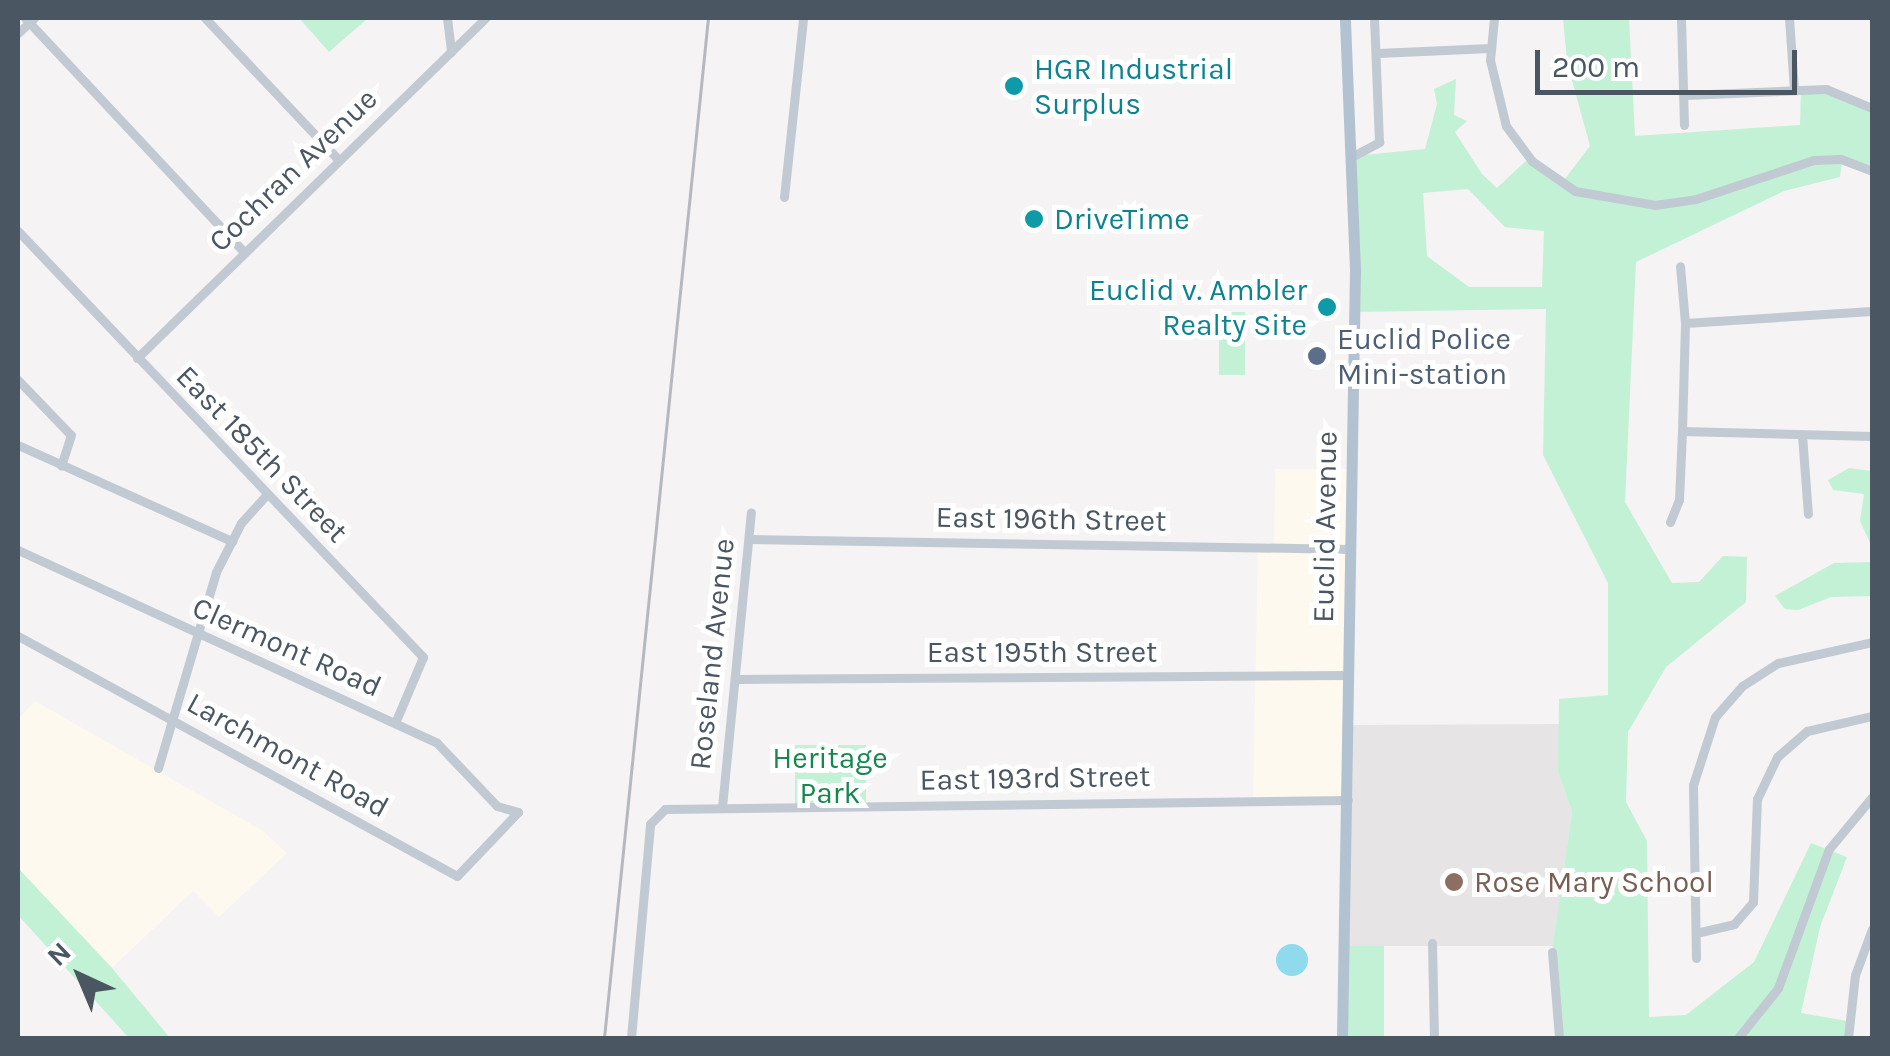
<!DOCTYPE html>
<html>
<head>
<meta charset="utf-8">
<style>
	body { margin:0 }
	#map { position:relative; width:1890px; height:1056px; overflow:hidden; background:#f5f3f3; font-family:Karla,sans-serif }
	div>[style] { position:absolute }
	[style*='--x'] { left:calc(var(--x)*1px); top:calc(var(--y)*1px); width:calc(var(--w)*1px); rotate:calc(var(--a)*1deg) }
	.commercial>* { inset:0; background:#fdf9ef }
	.education>* { inset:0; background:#e6e4e5 }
	.green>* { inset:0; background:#c3f1d5; transform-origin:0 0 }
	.water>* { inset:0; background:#90daee }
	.round { border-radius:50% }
	.minor>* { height:9px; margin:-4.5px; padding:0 4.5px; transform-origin:4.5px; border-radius:4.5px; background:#c1cad2 }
	.major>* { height:11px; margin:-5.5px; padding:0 5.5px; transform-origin:5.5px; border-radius:5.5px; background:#b3c2d1 }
	.rail>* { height:2.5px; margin:-1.25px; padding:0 1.25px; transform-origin:1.25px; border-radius:1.25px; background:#b5b8bd }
	.dots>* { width:28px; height:28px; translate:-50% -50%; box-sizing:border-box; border:5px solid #fff; border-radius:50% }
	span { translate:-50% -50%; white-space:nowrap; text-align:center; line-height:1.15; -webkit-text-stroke:10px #fff; paint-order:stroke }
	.culture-label { font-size:30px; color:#0d838f }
	.left { translate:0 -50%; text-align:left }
	.right { translate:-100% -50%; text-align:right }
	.street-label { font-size:30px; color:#4a5661 }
	.service-label { font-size:30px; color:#4e5e75 }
	.park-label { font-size:30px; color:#17864f }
	.education-label { font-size:30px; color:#785e54 }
	.frame { position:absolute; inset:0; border:20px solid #4a5661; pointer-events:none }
	.north { position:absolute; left:30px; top:926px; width:100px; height:100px; -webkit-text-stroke:8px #fff; paint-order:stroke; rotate:316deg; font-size:28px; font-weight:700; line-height:40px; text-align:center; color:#4a5661 }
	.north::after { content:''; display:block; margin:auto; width:35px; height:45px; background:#4a5661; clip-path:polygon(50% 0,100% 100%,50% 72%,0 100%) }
	.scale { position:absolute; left:1535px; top:50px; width:262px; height:45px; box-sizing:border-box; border:5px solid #4a5661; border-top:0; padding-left:12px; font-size:30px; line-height:35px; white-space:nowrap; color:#4a5661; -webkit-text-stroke:8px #fff; paint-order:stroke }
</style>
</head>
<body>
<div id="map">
	<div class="commercial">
		<div style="clip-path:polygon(1275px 469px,1352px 469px,1348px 800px,1253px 801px,1258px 547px,1274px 546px)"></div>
		<div style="clip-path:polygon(35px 701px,263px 831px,287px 853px,219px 917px,193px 891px,112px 968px,18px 868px,18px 719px)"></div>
	</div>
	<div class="education">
		<div style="clip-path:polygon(1559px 724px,1558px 771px,1572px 812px,1553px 946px,1344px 946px,1348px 725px)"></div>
	</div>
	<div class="green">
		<div style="clip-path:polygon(299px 18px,368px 18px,329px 52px)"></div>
		<div style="clip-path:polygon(evenodd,1563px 18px,1629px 18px,1635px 136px,1800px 125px,1801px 89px,1826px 89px,1872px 108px,1872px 171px,1842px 160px,1840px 177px,1784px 191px,1636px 262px,1625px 502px,1672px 583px,1699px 582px,1723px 556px,1747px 557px,1746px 602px,1666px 667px,1628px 732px,1626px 802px,1647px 841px,1649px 1017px,1686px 1015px,1754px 962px,1811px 843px,1847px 857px,1820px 927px,1801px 1013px,1847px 1021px,1848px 1038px,1487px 1038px,1558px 1036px,1552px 952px,1572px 812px,1558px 771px,1559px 699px,1608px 695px,1608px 583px,1543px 455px,1546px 309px,1354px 312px,1353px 156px,1425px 149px,1437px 104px,1434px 89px,1456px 79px,1454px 115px,1467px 121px,1455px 132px,1482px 174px,1497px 188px,1529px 158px,1561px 184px,1590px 146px,1567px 62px,1563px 18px,1468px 189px,1505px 227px,1544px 231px,1542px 287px,1469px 287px,1427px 256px,1423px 193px,1468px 189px)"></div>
		<div style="left:1219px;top:312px;width:26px;height:63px"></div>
		<div style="clip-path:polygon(1849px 468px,1872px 471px,1872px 547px,1860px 521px,1864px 494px,1833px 490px,1828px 480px)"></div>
		<div style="clip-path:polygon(1872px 562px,1872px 596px,1831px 597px,1798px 610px,1785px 609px,1775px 596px,1834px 563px)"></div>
		<div style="left:795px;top:745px;width:71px;height:61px"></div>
		<div style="clip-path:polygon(18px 868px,112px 968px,170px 1038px,129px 1038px,18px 915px)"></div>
		<div style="left:1344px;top:946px;width:40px;height:92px"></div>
	</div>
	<div class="water">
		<div class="round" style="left:1276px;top:944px;width:32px;height:32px"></div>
	</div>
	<div class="minor">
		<div style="--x:25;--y:18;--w:320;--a:46.9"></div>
		<div style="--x:205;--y:18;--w:195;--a:46.7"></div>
		<div style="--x:447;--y:18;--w:34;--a:83"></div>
		<div style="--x:1494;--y:18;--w:42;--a:95.4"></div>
		<div style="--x:1490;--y:60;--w:68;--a:76.4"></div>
		<div style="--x:1506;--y:126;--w:44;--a:53.4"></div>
		<div style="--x:1532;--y:161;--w:52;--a:34.9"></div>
		<div style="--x:1575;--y:191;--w:81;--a:9.9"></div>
		<div style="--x:1655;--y:205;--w:41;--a:-8.3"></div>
		<div style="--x:1696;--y:199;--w:124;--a:-18.3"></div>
		<div style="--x:1814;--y:160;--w:27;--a:-2"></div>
		<div style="--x:1841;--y:159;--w:33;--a:21"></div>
		<div style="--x:1681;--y:18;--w:107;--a:88.4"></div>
		<div style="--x:1789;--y:18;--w:71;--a:86"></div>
		<div style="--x:18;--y:33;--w:22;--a:-43"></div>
		<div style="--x:1378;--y:53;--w:112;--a:-2.6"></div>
		<div style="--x:1686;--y:95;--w:140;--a:-2.5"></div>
		<div style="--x:1826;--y:89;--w:50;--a:22.4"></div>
		<div style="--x:1353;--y:156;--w:30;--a:-28"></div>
		<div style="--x:1379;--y:142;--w:124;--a:-92.3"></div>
		<div style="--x:784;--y:197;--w:180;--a:-83.9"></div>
		<div style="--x:18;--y:231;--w:588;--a:46.45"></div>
		<div style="--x:423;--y:657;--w:72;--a:113"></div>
		<div style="--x:1685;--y:323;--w:187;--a:-3.7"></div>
		<div style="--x:137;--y:358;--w:487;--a:-44.3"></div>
		<div style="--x:18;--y:380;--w:76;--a:46.1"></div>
		<div style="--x:71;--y:435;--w:32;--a:108"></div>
		<div style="--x:1682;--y:431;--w:190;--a:1.5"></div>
		<div style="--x:1802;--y:435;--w:79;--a:85.7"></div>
		<div style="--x:18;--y:445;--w:235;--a:24.2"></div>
		<div style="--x:1670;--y:522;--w:24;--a:-68"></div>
		<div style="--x:1679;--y:500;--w:69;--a:-87.5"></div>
		<div style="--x:1682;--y:431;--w:108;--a:-88.4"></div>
		<div style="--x:1685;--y:323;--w:57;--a:-95"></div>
		<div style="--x:750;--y:539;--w:601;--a:0.95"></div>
		<div style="--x:18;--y:550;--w:461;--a:24.7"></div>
		<div style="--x:437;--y:743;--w:87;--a:46.4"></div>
		<div style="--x:497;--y:806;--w:22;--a:16"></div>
		<div style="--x:518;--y:812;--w:88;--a:133.6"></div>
		<div style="--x:457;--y:876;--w:500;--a:-151.33"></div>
		<div style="--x:738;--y:679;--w:610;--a:-0.38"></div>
		<div style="--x:158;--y:768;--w:204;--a:-73.5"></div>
		<div style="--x:216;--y:572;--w:55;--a:-63"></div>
		<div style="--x:241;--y:523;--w:38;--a:-48"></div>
		<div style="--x:722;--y:807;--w:296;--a:-84.4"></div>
		<div style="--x:1696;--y:933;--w:39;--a:-13"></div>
		<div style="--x:1734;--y:924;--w:29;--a:-49"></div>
		<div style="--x:1753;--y:902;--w:103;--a:-87.8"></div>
		<div style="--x:1757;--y:799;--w:47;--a:-64.5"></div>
		<div style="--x:1777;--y:757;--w:40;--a:-41"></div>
		<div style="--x:1807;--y:731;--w:67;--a:-13"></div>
		<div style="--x:1432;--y:943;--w:95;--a:88.8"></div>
		<div style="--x:1552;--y:952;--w:86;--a:85.3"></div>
		<div style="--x:1696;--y:958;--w:173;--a:-91"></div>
		<div style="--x:1693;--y:785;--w:71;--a:-72.1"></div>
		<div style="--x:1715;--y:717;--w:41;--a:-48.9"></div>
		<div style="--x:1742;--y:686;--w:43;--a:-32.6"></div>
		<div style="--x:1778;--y:663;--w:96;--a:-12.6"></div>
		<div style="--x:631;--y:1038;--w:215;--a:-84.9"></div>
		<div style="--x:650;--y:824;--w:21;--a:-45"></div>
		<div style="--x:665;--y:809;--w:683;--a:-0.75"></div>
		<div style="--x:1738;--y:1038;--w:64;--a:-51.3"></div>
		<div style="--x:1778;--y:988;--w:148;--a:-69.9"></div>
		<div style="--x:1829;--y:849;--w:67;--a:-50.4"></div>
		<div style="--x:1848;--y:1038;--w:63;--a:-83.7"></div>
		<div style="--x:1855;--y:975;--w:49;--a:-69.7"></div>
	</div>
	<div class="major">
		<div style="--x:1342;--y:1038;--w:768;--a:-89.03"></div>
		<div style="--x:1355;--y:270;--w:252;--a:-92.3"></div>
	</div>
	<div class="rail">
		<div style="--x:604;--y:1038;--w:1025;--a:-84.18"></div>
	</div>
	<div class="dots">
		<div style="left:1014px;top:86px;background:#0f9aa8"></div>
		<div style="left:1034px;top:219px;background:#0f9aa8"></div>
		<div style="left:1327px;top:307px;background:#0f9aa8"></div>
		<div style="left:1317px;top:356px;background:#5c6f8a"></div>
		<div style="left:1454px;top:882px;background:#8d6e63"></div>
	</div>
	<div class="culture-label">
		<span class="left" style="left:1034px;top:86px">HGR Industrial<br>Surplus</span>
		<span class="left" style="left:1054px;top:219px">DriveTime</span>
		<span class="right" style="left:1307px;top:307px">Euclid v. Ambler<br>Realty Site</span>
	</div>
	<div class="street-label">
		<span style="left:293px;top:170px;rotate:-44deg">Cochran Avenue</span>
		<span style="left:262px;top:454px;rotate:46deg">East 185th Street</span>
		<span style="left:1051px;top:519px;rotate:1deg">East 196th Street</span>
		<span style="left:1325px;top:527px;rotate:-89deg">Euclid Avenue</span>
		<span style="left:287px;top:647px;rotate:24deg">Clermont Road</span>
		<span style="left:1042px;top:652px">East 195th Street</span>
		<span style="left:712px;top:654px;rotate:-84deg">Roseland Avenue</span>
		<span style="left:288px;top:755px;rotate:29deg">Larchmont Road</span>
		<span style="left:1035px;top:778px;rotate:-1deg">East 193rd Street</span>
	</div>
	<div class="service-label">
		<span class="left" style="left:1337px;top:356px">Euclid Police<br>Mini-station</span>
	</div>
	<div class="park-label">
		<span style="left:830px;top:775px">Heritage<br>Park</span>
	</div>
	<div class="education-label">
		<span class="left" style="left:1474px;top:882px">Rose Mary School</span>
	</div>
	<div class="frame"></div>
	<div class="north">N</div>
	<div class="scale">200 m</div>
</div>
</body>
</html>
